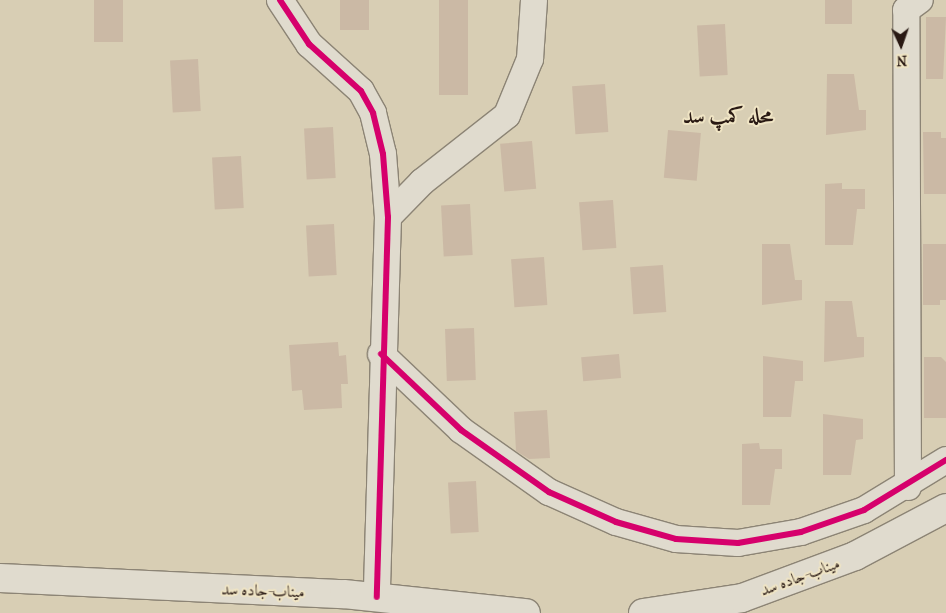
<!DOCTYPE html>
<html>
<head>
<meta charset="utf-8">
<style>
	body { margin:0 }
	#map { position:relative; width:946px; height:613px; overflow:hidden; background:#d8ceb4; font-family:"IM FELL French Canon",Amiri,serif }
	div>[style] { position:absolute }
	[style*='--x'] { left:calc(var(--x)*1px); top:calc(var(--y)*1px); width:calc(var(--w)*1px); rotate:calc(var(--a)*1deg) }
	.building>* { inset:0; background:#cbb9a5; transform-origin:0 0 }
	.roads { filter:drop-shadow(1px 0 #8c8475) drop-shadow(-1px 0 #8c8475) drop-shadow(0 1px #8c8475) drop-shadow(0 -1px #8c8475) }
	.street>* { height:26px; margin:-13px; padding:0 13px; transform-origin:13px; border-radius:13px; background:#e0dbce }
	.secondary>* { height:28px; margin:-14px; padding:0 14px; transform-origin:14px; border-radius:14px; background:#e0dbce }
	.cycleway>* { height:6px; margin:-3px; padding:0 3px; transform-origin:3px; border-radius:3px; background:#d6006c }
	span { translate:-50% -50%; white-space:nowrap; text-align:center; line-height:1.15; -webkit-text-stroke:4px #efe4c4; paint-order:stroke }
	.street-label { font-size:16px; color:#291913 }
	.district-label { font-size:21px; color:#291913; font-weight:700 }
	.north { position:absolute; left:876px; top:20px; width:50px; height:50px; -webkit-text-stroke:4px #efe4c4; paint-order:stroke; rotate:177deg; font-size:14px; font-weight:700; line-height:20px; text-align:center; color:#291913 }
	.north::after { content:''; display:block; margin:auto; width:18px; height:22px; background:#291913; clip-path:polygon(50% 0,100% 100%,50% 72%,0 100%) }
</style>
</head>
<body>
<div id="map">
	<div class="building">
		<div style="left:94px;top:0;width:29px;height:42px"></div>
		<div style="left:340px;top:0;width:29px;height:30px"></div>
		<div style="left:439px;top:0;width:29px;height:95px"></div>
		<div style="left:825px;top:0;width:27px;height:24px"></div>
		<div style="clip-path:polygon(926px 17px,946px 17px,943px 79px,926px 79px)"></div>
		<div style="left:725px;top:24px;width:51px;height:28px;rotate:87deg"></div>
		<div style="left:198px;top:59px;width:52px;height:28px;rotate:87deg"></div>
		<div style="clip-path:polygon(827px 74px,854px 74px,859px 110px,866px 110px,866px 130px,826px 135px)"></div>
		<div style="left:605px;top:84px;width:48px;height:33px;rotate:86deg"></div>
		<div style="left:333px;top:127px;width:51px;height:29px;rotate:87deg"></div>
		<div style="left:668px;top:130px;width:33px;height:48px;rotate:5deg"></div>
		<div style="clip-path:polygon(923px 132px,941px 132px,941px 138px,946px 138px,946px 194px,924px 194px)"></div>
		<div style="left:532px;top:141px;width:48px;height:32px;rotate:85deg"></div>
		<div style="left:241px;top:156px;width:52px;height:29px;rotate:87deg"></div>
		<div style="clip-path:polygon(842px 183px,842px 189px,865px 189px,865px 209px,857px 209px,853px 245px,825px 245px,825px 184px)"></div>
		<div style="left:613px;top:200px;width:48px;height:34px;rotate:86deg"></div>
		<div style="left:470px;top:204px;width:51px;height:29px;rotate:87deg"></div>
		<div style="left:334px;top:224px;width:51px;height:28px;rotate:87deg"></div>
		<div style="clip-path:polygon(762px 244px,790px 244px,795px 280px,802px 280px,802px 300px,762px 305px)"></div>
		<div style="clip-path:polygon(923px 244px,946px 244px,946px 300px,940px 300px,940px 305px,923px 305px)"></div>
		<div style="left:544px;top:257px;width:48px;height:33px;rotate:86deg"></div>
		<div style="left:663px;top:265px;width:47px;height:33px;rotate:86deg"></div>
		<div style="clip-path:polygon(825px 301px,852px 301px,857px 337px,864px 337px,864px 357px,824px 362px)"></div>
		<div style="left:474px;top:328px;width:52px;height:29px;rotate:88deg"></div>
		<div style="clip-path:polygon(338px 342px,339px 356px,346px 355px,348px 384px,341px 384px,342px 408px,304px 410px,302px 390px,292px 391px,289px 345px)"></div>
		<div style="left:619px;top:354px;width:24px;height:38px;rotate:85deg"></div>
		<div style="clip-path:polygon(763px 356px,803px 361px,803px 381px,795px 381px,791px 417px,763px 417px)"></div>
		<div style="clip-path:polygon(924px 357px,941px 357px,946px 362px,946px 418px,924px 418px)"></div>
		<div style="clip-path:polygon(547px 410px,550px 458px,529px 459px,516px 451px,514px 412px)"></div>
		<div style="clip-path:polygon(823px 414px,863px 419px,863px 439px,856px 440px,851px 475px,823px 475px)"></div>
		<div style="clip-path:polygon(759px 443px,760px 449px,782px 449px,782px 469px,775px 469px,770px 505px,742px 505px,742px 444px)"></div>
		<div style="left:476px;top:481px;width:51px;height:28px;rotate:87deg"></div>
	</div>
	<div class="roads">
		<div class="street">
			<div style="--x:280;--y:0;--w:53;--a:56.6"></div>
			<div style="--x:309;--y:44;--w:70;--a:42.1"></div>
			<div style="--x:361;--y:91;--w:25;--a:61"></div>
			<div style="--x:373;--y:113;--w:42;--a:76.3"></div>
			<div style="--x:383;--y:154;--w:63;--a:85.5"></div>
			<div style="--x:388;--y:217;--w:380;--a:91.7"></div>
			<div style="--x:388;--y:217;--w:49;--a:-45.8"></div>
			<div style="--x:422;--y:182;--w:108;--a:-38.2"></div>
			<div style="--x:507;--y:115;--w:61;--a:-67.7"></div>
			<div style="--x:530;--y:59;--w:59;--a:-86.1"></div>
			<div style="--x:381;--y:354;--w:110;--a:43.5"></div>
			<div style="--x:461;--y:430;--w:108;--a:35.2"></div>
			<div style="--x:549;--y:492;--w:73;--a:24.1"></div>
			<div style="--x:616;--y:522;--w:62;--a:15.8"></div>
			<div style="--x:676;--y:539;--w:62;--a:3.7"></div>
			<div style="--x:738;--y:543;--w:64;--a:-9.9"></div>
			<div style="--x:801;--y:532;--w:67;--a:-19.2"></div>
			<div style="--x:864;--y:510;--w:96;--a:-31.4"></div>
			<div style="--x:908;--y:487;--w:477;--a:-90.2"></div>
			<div style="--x:906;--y:10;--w:17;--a:-36"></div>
		</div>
		<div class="secondary">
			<div style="--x:0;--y:578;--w:344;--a:2.7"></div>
			<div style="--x:344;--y:594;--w:183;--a:6"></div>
			<div style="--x:643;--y:613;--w:100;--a:-8.6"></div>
			<div style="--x:742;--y:598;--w:121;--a:-20.4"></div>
			<div style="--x:855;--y:556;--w:103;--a:-27.8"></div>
		</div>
	</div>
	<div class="cycleway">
		<div style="--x:280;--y:0;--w:53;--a:56.6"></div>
		<div style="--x:309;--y:44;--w:70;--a:42.1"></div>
		<div style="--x:361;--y:91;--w:25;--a:61"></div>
		<div style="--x:373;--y:113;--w:42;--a:76.3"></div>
		<div style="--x:383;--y:154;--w:63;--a:85.5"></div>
		<div style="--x:388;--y:217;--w:380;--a:91.7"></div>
		<div style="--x:381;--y:354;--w:110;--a:43.5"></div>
		<div style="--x:461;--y:430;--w:108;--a:35.2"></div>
		<div style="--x:549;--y:492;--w:73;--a:24.1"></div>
		<div style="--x:616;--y:522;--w:62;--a:15.8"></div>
		<div style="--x:676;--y:539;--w:62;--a:3.7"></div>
		<div style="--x:738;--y:543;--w:64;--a:-9.9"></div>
		<div style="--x:801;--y:532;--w:67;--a:-19.2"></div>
		<div style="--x:864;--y:510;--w:96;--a:-31.4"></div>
	</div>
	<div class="street-label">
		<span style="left:800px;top:577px;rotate:-20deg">میناب-جاده سد</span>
		<span style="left:263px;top:591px;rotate:2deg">میناب-جاده سد</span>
	</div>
	<div class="district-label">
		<span style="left:728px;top:116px">محله کمپ سد</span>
	</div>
	<div class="north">N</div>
</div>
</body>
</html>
